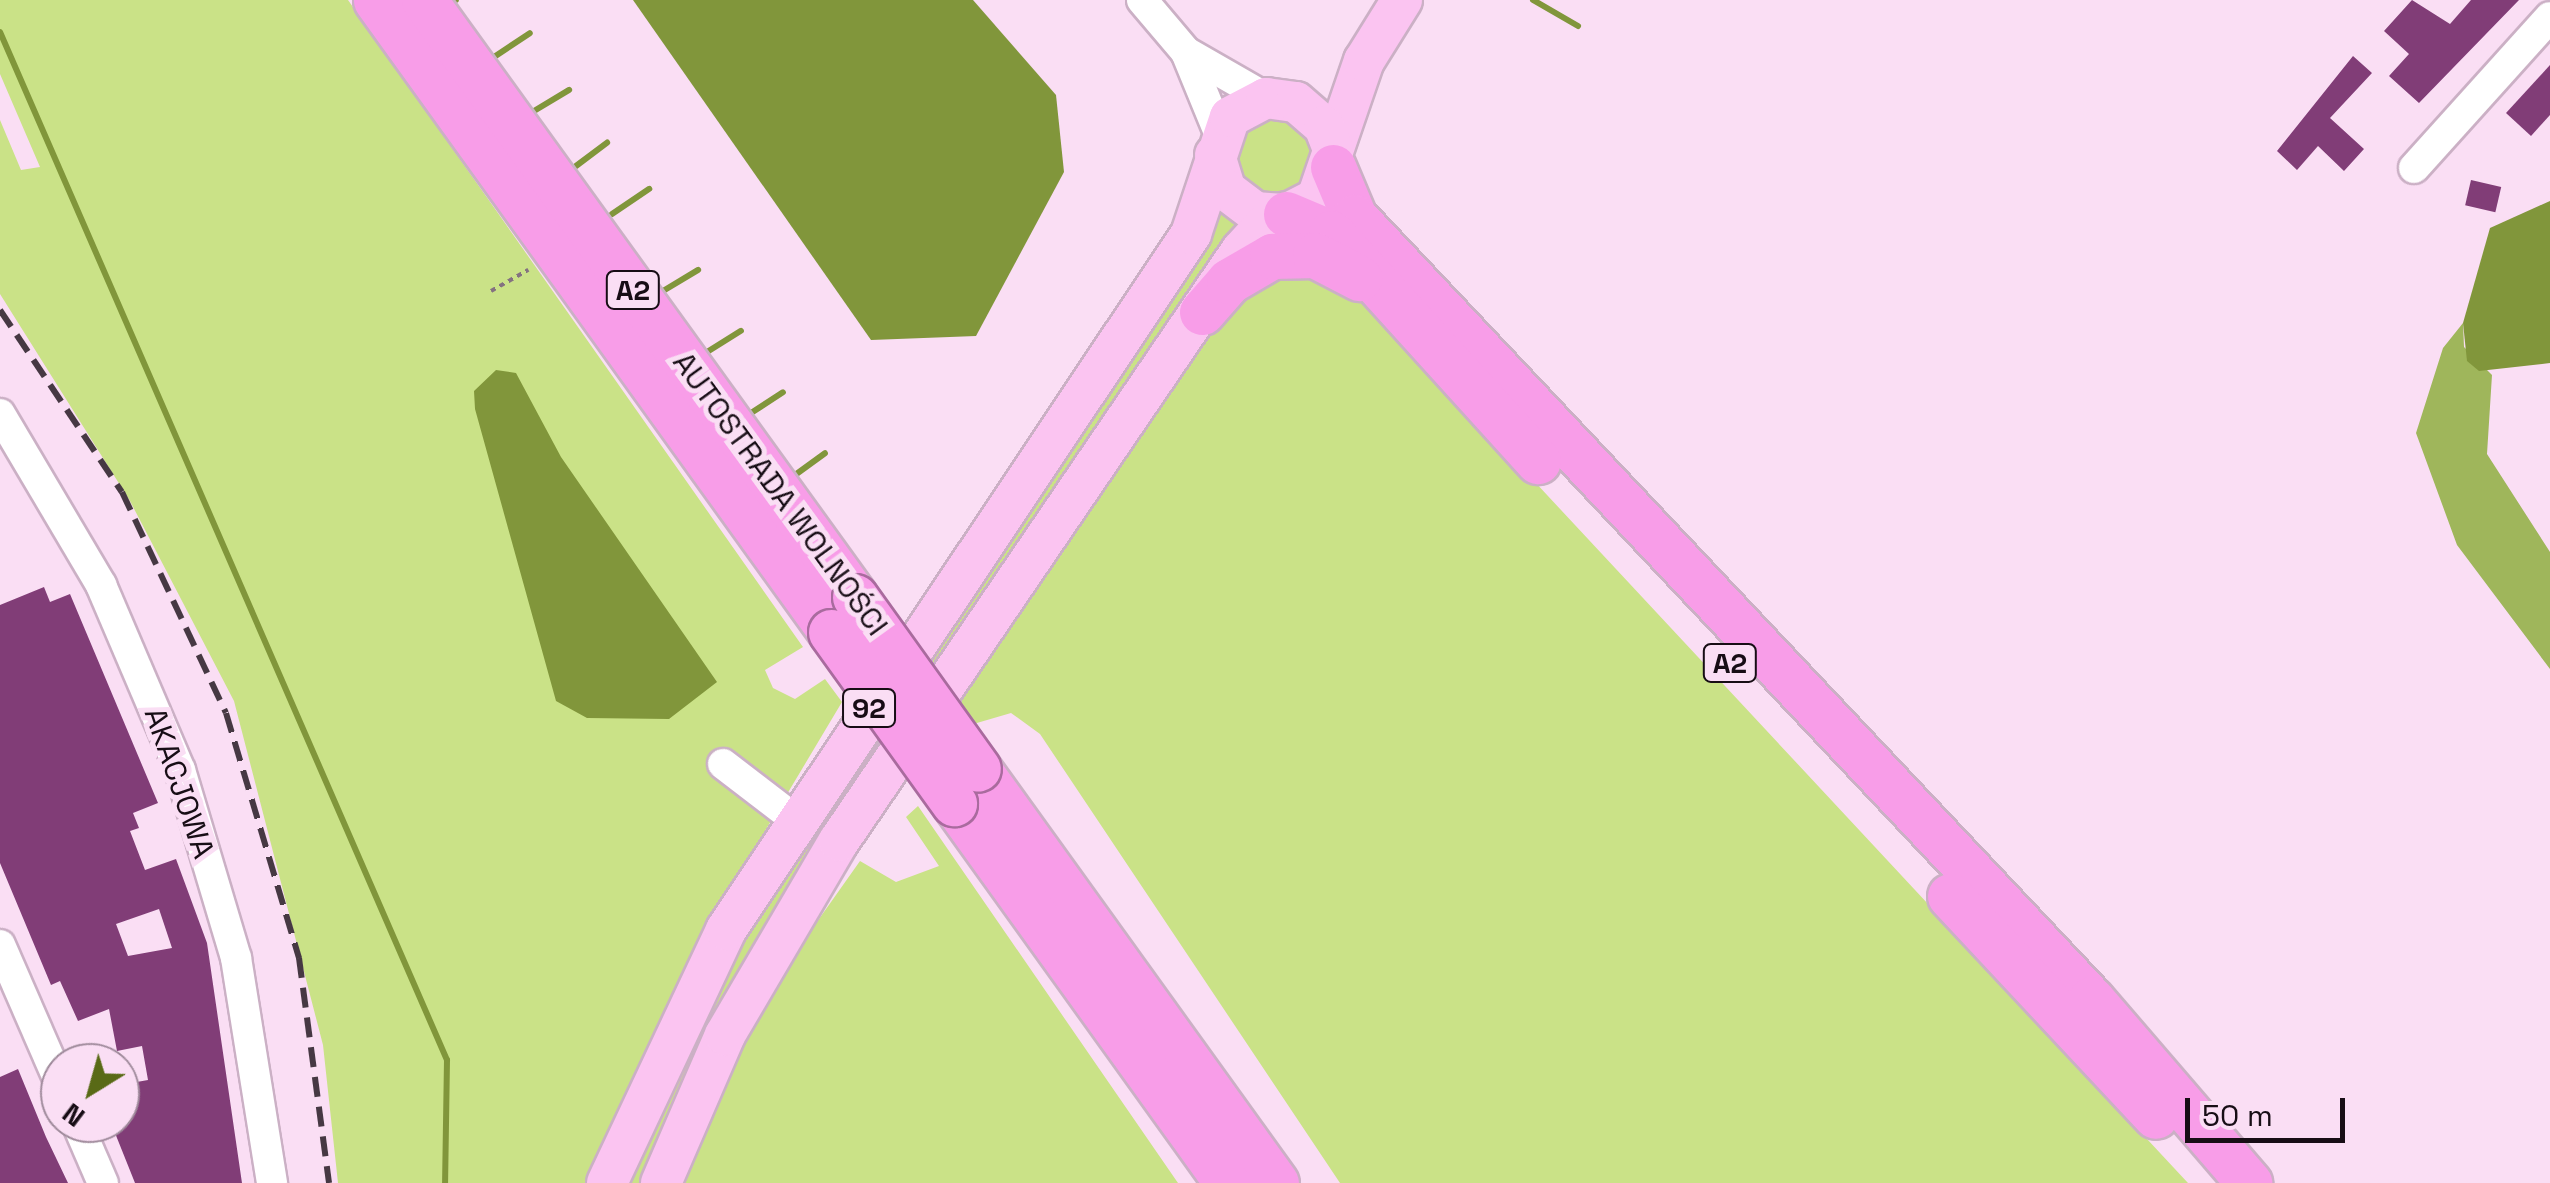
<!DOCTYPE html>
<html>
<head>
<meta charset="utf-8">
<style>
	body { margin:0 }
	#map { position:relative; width:2550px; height:1183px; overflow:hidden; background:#fadef4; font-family:"Space Grotesk",sans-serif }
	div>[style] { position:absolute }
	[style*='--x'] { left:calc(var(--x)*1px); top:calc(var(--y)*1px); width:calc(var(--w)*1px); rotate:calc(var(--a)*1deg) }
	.green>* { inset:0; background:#cae287 }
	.round { border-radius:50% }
	.forest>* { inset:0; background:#9fb65b }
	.water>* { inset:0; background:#81963b }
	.stream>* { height:6px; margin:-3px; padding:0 3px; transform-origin:3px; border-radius:3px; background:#81963b }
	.building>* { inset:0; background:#813d77; transform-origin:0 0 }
	.path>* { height:4px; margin-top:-2px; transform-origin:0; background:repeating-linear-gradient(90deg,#847280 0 5px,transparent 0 10px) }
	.roads { filter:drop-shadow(2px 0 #cbb0c5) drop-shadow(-2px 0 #cbb0c5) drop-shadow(0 2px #cbb0c5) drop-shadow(0 -2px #cbb0c5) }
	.minor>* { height:30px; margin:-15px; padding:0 15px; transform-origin:15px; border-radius:15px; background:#fff }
	.major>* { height:40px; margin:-20px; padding:0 20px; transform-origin:20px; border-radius:20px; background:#fbc4f1 }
	.highway>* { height:45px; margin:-22.5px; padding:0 22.5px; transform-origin:22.5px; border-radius:22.5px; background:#f89de8 }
	.rail>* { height:6px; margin-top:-3px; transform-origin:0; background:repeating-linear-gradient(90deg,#463843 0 20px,transparent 0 30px) }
	.bridges { filter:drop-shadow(2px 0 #a96b9e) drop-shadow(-2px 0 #a96b9e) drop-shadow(0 2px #a96b9e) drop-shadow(0 -2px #a96b9e) }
	.highway-bridge>* { height:45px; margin:-22.5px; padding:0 22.5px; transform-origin:22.5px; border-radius:22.5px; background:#f89de8 }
	span { translate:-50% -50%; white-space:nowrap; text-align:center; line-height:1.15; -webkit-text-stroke:10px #fadef4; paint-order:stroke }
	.shield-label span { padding:2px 8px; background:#fadef4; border:2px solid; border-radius:8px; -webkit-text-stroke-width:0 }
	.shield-label { font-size:28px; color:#170d15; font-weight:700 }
	.street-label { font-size:30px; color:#170d15 }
	.north { position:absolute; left:40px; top:1043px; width:100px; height:100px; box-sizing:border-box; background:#fadef4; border:2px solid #9f8a9b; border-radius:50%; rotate:217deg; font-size:28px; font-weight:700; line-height:40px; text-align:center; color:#170d15 }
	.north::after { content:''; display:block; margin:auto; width:35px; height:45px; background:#596a16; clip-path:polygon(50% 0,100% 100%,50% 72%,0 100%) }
	.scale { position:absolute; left:2185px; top:1098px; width:160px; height:45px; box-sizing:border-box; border:5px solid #170d15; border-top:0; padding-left:12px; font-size:30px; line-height:35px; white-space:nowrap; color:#170d15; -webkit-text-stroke:8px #fadef4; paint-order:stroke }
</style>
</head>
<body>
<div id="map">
	<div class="green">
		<div style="clip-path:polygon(0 0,348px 0,803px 647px,765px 670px,773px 688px,795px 699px,825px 679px,842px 702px,703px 935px,591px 1183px,338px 1183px,323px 1045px,234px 701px,130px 501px,0 294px,0 120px,21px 170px,40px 167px,0 74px)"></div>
		<div class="round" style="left:1236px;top:119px;width:78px;height:78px"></div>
		<div style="clip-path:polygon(1219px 208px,1249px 228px,1043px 528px,650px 1183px,615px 1183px,675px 1042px)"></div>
		<div style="clip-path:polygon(1283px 269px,1347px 286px,1384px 320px,2188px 1183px,1340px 1183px,1040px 734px,1011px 713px,970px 725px,953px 704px,1211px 327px,1242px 290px)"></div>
		<div style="clip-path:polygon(918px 806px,1178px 1183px,679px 1183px,712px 1100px,790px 960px,860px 861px,896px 882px,939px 866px,906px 817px)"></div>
	</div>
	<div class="forest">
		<div style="clip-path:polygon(2463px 323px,2464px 347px,2492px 375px,2487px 454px,2550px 552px,2550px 669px,2457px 545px,2416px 433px,2443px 348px)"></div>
	</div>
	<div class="water">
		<div style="clip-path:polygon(633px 0,973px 0,1056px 95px,1064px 172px,976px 336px,871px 340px)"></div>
		<div style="clip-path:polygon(2550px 201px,2550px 363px,2479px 371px,2467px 361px,2463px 323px,2490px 228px)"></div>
		<div style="clip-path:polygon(496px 370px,516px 373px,561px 457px,717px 682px,669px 719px,587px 718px,556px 701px,475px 409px,474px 391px)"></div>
	</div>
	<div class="stream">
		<div style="--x:1533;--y:0;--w:52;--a:30"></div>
		<div style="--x:454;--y:1;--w:2;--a:-27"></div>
		<div style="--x:0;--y:32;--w:1121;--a:66.5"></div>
		<div style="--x:447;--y:1060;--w:123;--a:90.9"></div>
		<div style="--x:494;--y:57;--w:43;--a:-33.7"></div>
		<div style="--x:534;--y:111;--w:41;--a:-31"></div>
		<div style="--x:576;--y:166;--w:39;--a:-37"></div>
		<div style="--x:612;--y:214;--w:45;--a:-34"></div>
		<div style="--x:663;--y:291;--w:41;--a:-31"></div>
		<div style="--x:707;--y:352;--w:40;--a:-32"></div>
		<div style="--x:751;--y:413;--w:38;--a:-33"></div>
		<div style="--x:795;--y:475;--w:37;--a:-36"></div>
	</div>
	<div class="building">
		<div style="clip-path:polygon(2412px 0,2450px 24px,2471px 0,2519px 0,2419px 103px,2389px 76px,2409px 54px,2384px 31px)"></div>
		<div style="clip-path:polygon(2353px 56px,2372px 73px,2330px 118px,2364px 149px,2344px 171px,2318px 146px,2297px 170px,2277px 151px)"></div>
		<div style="clip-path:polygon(2550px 65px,2550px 115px,2531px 136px,2506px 113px)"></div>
		<div style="left:2471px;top:180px;width:31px;height:26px;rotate:13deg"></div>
		<div style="clip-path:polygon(evenodd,44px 587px,50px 602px,70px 594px,158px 803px,133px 813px,139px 828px,130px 831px,145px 870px,176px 859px,207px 943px,242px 1183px,135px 1183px,111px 1123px,120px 1123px,120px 1085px,148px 1080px,142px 1046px,117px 1051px,109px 1009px,78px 1021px,60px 981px,51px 985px,0 863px,0 605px,44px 587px,159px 909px,172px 948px,128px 956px,116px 924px,159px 909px)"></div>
		<div style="clip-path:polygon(18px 1069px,46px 1137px,68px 1183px,0 1183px,0 1077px)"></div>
	</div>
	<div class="path">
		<div style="--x:491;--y:291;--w:43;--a:-29.6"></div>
	</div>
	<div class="roads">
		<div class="minor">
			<div style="--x:1142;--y:0;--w:68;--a:49.8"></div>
			<div style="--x:1186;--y:52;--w:92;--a:29.9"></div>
			<div style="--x:1186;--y:52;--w:90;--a:67.7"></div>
			<div style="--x:2414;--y:168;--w:203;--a:-48"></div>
			<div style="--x:0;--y:414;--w:199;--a:59.4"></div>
			<div style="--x:101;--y:585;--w:201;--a:66.9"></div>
			<div style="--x:180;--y:770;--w:196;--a:73.4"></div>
			<div style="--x:236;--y:958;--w:228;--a:80.9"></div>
			<div style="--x:723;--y:764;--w:92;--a:37.5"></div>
			<div style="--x:0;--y:945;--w:150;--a:66.5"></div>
			<div style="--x:77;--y:1123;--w:65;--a:66.6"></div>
		</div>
		<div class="major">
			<div style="--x:1215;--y:155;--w:37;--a:73"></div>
			<div style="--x:1226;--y:190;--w:36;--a:37"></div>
			<div style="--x:1255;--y:212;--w:31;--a:4"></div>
			<div style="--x:1286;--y:214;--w:35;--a:-27"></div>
			<div style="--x:1317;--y:198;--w:145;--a:-71.1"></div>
			<div style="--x:1364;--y:61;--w:72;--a:-58.1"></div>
			<div style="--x:607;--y:1183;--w:280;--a:-64.8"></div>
			<div style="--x:726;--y:930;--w:837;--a:-56.25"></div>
			<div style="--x:1191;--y:234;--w:123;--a:-71.6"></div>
			<div style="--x:1230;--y:117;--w:41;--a:-27.8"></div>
			<div style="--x:1266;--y:98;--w:30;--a:8"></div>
			<div style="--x:1296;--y:102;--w:37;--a:41"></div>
			<div style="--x:1324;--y:126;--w:25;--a:69"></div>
			<div style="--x:661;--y:1183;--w:161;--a:-66.6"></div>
			<div style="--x:725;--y:1035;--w:225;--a:-59.6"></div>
			<div style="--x:839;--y:841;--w:714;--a:-55.73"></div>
			<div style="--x:1241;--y:251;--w:49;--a:-47.5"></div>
		</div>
		<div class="highway">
			<div style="--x:376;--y:0;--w:779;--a:54.25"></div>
			<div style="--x:424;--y:0;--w:736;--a:54.17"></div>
			<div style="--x:1333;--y:167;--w:54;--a:67.2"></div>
			<div style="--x:1354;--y:217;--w:1075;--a:46.7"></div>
			<div style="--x:2091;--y:999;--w:243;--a:49.3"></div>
			<div style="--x:1286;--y:214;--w:49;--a:22.9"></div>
			<div style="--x:1331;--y:233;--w:308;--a:47.8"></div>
			<div style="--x:1202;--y:312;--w:41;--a:-48.9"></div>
			<div style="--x:1229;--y:281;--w:50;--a:-30.2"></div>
			<div style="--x:1272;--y:256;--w:43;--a:-1.3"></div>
			<div style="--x:1315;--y:255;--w:50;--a:27.6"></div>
			<div style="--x:978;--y:769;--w:510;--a:54.25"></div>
			<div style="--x:954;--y:803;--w:468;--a:54.3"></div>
			<div style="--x:1950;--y:896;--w:301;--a:46.9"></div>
		</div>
	</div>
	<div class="rail">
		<div style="--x:0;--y:310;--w:219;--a:56.2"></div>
		<div style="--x:122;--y:492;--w:244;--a:64.8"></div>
		<div style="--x:226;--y:713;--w:256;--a:73.4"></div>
		<div style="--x:299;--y:958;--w:227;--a:82.4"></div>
	</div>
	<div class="bridges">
		<div class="highway-bridge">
			<div style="--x:855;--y:597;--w:211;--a:54.4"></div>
			<div style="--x:831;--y:632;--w:211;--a:54.3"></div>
		</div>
	</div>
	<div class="shield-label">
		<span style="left:633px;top:290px">A2</span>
		<span style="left:1730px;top:663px">A2</span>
		<span style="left:869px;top:708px">92</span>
	</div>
	<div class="street-label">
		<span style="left:780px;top:494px;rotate:54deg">AUTOSTRADA WOLNOŚCI</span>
		<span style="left:179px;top:783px;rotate:71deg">AKACJOWA</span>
	</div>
	<div class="north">N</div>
	<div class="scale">50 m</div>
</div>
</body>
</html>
